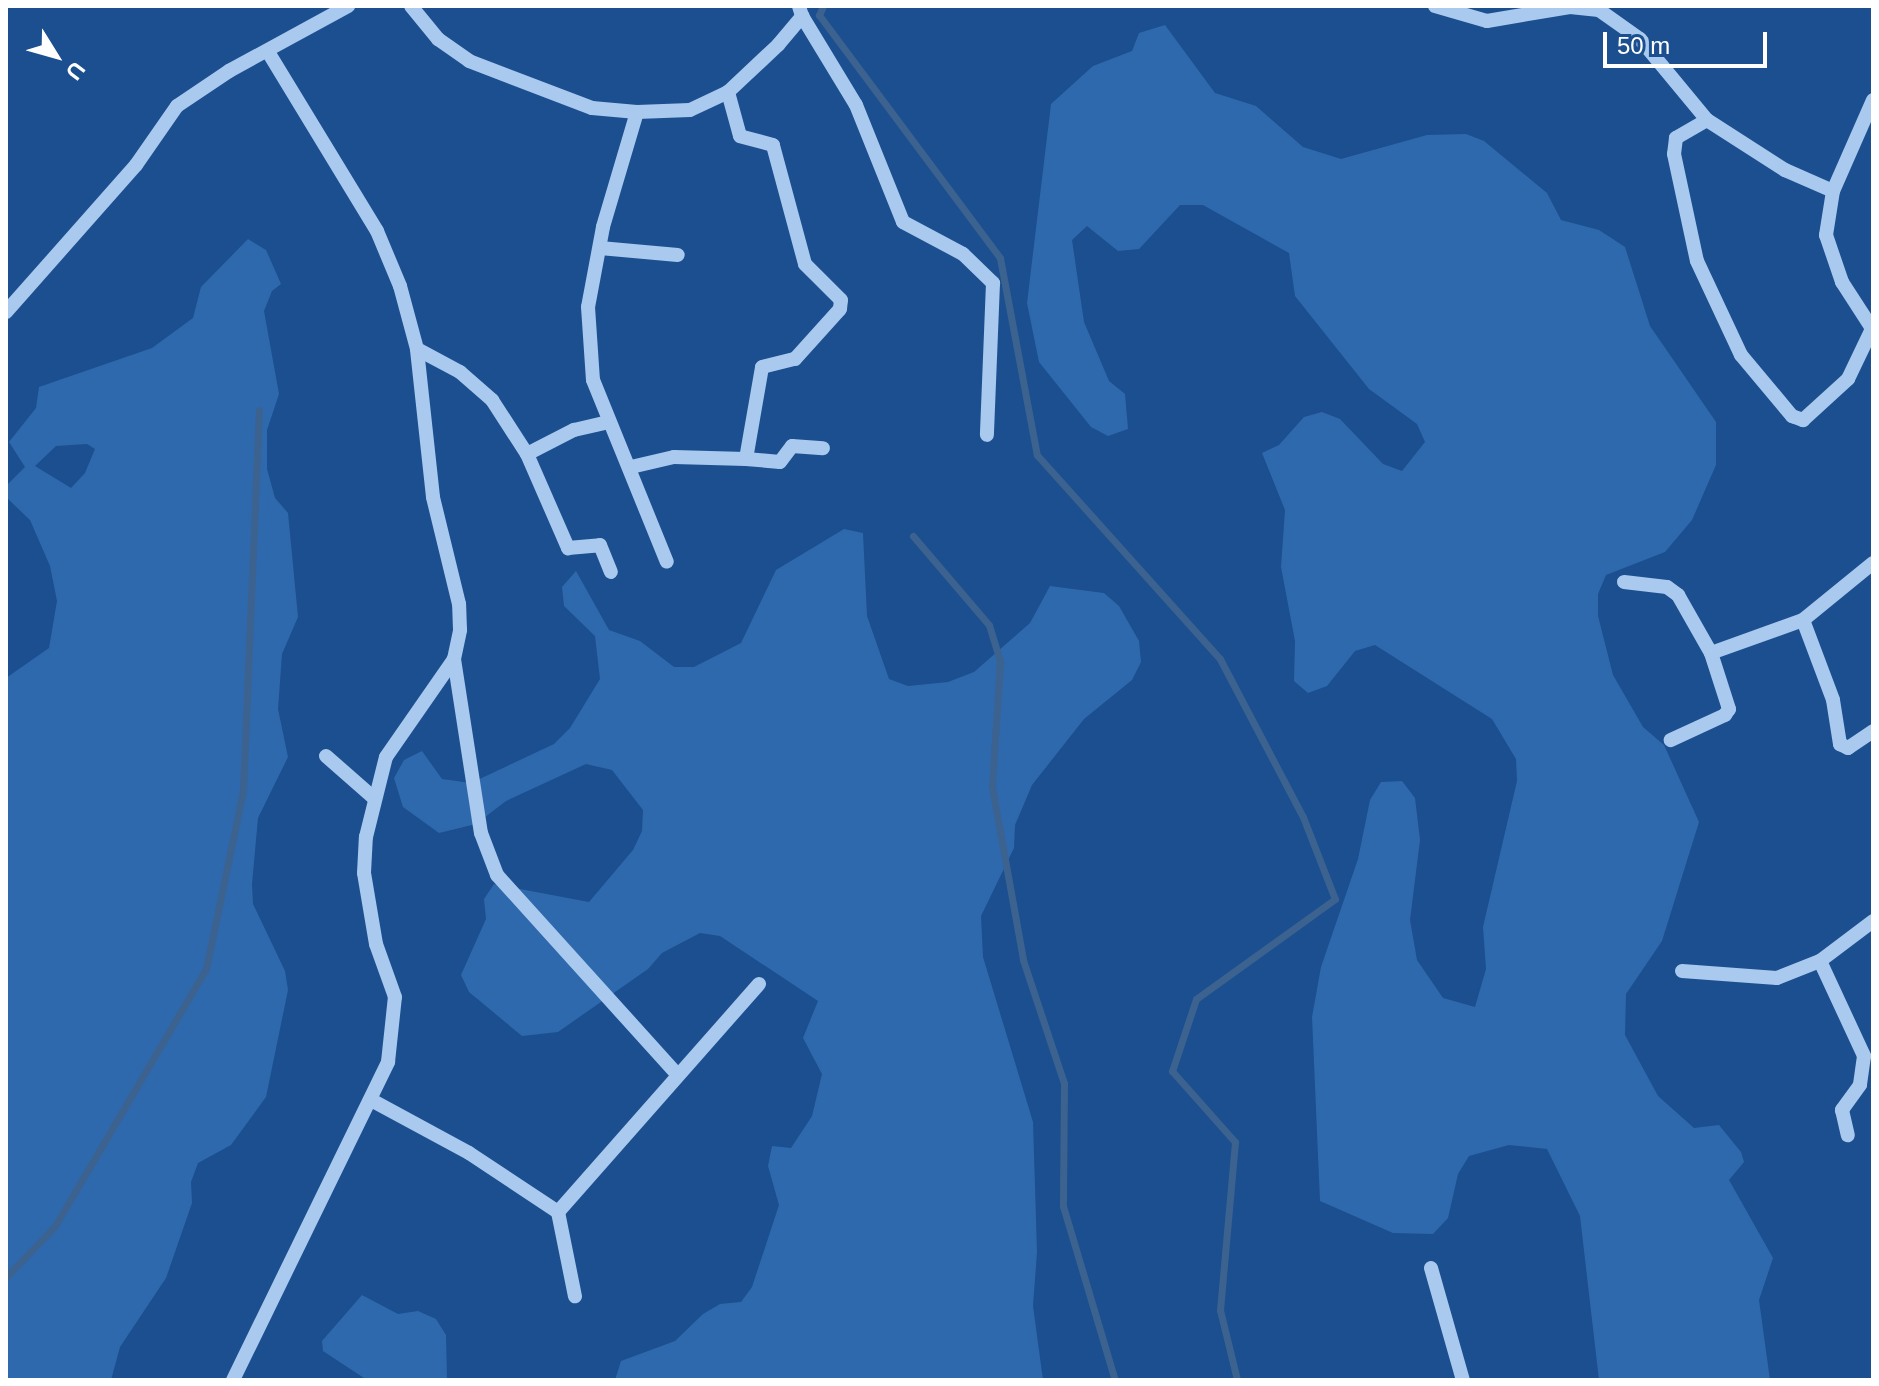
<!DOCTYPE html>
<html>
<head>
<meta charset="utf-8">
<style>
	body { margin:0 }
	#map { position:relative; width:1879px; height:1386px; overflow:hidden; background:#1b4f8f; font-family:Helvetica,sans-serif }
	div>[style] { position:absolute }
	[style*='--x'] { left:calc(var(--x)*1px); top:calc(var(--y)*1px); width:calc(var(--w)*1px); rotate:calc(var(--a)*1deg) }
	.green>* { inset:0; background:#2e69ad }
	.stream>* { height:7px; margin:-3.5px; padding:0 3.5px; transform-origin:3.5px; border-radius:3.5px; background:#3c6290 }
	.minor>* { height:14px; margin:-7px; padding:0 7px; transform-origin:7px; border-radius:7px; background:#a9c9ee }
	span { translate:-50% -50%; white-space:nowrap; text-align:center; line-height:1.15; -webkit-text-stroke:7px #1b4f8f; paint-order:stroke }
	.frame { position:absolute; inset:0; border:8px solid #fff; pointer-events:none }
	.north { position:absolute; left:16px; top:16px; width:80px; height:80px; -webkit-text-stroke:6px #1b4f8f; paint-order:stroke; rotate:127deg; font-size:22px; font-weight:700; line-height:32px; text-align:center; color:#fff }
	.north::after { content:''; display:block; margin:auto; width:28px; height:36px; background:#fff; clip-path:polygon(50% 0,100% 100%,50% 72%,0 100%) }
	.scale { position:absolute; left:1603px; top:32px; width:164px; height:36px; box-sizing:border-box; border:4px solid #fff; border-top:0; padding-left:10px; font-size:24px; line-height:28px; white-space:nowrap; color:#fff; -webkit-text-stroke:6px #1b4f8f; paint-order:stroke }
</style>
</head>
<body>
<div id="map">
	<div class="green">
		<div style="clip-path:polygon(1165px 25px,1215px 93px,1256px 106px,1303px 147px,1341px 159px,1427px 135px,1466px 134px,1484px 141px,1547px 193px,1561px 220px,1599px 230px,1625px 247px,1650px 326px,1716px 422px,1716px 465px,1692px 520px,1665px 552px,1606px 575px,1598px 594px,1598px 616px,1613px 675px,1643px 727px,1664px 745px,1699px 822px,1662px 941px,1626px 994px,1625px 1035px,1658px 1096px,1694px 1128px,1719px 1125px,1741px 1152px,1744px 1162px,1729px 1180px,1773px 1258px,1759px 1300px,1770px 1380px,1599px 1380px,1580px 1216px,1547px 1149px,1509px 1145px,1469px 1156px,1458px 1174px,1448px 1218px,1433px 1234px,1393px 1233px,1320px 1201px,1312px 1017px,1321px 967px,1358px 859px,1370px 800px,1381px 782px,1402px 781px,1415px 798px,1420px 840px,1410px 920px,1417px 960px,1443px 998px,1475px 1007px,1486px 969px,1483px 927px,1517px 781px,1516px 759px,1492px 719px,1375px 645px,1355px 651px,1327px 686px,1308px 693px,1294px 681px,1295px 641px,1281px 567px,1285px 510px,1262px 453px,1279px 445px,1304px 417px,1322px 412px,1340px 419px,1383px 464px,1402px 471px,1425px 442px,1417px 424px,1369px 389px,1295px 296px,1289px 253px,1203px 205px,1180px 205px,1139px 249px,1118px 251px,1087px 226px,1072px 240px,1084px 322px,1109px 381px,1125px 394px,1128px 429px,1108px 436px,1091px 427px,1039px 362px,1027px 303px,1051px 104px,1093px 66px,1132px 51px,1139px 33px)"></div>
		<div style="clip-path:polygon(evenodd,248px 239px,266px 250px,281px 284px,272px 291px,264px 311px,279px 394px,267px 430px,267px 469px,275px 498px,288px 513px,298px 617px,282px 654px,278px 709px,288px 757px,258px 818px,252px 884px,253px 904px,285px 971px,288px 990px,266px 1097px,231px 1145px,198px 1163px,191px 1182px,192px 1203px,166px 1278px,120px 1347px,111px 1380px,6px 1380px,6px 678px,49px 648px,57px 601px,50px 566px,30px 520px,7px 498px,6px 486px,25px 467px,9px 442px,36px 408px,39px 387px,152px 348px,193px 318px,201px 287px,248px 239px,87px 444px,95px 449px,85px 473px,71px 488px,35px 466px,56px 446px,87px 444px)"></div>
		<div style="clip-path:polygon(844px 529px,863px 533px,867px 616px,889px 679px,908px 686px,948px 682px,974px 672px,1030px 623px,1050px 586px,1104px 593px,1119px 606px,1139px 641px,1141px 662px,1132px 680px,1084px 719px,1032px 785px,1015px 825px,1014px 848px,981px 916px,983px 957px,1033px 1122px,1037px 1252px,1033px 1306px,1043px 1380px,615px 1380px,621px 1361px,675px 1341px,703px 1314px,720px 1304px,741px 1302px,752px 1287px,779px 1205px,768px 1166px,772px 1146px,791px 1148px,812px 1116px,822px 1074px,803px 1038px,818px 1001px,720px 936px,700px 933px,662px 953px,648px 969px,558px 1032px,522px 1036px,469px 992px,461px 975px,486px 919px,484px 899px,494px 884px,589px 902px,633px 850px,642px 831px,643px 810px,612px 770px,586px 764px,506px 801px,476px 824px,439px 833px,403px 807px,394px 778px,404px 760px,422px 751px,442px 779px,471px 783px,554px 744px,570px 728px,600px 679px,595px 636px,564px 606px,562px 587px,576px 571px,609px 630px,640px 641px,674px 667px,694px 667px,741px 643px,776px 570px)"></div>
		<div style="clip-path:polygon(362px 1295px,398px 1314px,418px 1311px,436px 1319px,446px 1335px,447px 1380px,367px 1380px,323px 1351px,322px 1341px)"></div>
	</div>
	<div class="stream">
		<div style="--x:823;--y:6;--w:10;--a:114"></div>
		<div style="--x:819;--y:15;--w:303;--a:53.3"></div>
		<div style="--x:1000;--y:258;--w:200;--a:79.4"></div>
		<div style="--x:1037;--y:455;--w:274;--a:48.1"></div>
		<div style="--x:1220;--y:659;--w:178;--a:62.3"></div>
		<div style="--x:1303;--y:817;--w:88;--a:68.7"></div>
		<div style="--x:1335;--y:899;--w:171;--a:144.3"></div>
		<div style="--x:1196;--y:999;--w:76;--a:108.4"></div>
		<div style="--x:1172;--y:1071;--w:95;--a:48.4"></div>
		<div style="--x:1235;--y:1142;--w:169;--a:95.1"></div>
		<div style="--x:1220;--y:1310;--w:72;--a:76.3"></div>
		<div style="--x:913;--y:536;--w:117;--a:49.5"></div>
		<div style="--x:989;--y:625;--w:39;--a:73"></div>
		<div style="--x:1000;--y:662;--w:125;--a:93.7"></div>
		<div style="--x:992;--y:787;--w:176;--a:79.8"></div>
		<div style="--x:1023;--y:960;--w:130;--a:71.6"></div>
		<div style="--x:1064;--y:1083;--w:123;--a:90.5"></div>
		<div style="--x:1063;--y:1206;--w:182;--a:73.4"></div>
		<div style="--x:6;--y:1277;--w:71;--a:-46.1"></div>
		<div style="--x:55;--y:1226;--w:298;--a:-59.6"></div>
		<div style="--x:206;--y:969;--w:183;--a:-78.3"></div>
		<div style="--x:243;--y:790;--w:380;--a:-87.6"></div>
	</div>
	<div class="minor">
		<div style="--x:411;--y:6;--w:43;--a:50.7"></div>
		<div style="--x:438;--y:39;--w:38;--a:35"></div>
		<div style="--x:469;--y:61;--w:132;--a:20.9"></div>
		<div style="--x:592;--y:108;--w:45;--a:5.1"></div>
		<div style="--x:637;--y:112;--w:53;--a:-2.2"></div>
		<div style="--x:690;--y:110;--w:42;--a:-25.3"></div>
		<div style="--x:728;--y:92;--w:69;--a:-43.2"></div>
		<div style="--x:778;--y:45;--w:38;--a:-50"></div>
		<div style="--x:802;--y:16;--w:10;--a:-107"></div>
		<div style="--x:1435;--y:6;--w:54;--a:16.1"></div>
		<div style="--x:1487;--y:21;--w:84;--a:-9.6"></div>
		<div style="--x:1570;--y:7;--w:29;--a:6"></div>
		<div style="--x:1599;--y:10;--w:50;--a:35.3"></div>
		<div style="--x:1640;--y:39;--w:105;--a:50.4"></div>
		<div style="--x:1707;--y:120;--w:93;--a:32.7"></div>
		<div style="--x:1785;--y:170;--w:52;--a:23.6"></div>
		<div style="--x:802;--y:16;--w:104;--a:58.8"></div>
		<div style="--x:856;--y:105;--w:126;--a:68.1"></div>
		<div style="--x:903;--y:222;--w:68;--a:28.1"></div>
		<div style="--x:963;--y:254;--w:42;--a:44"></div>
		<div style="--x:993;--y:283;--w:152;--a:92.3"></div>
		<div style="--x:1873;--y:100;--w:99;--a:113.7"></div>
		<div style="--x:1833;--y:191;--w:45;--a:99"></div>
		<div style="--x:1826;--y:235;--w:50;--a:71.2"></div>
		<div style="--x:1842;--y:282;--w:57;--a:57.1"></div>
		<div style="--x:637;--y:112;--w:120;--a:106.5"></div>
		<div style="--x:603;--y:227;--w:81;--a:100.6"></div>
		<div style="--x:588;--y:307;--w:73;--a:86.1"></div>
		<div style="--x:593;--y:380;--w:196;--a:67.9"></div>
		<div style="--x:1707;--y:120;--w:36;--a:150"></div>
		<div style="--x:1676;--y:138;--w:16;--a:97"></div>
		<div style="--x:1674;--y:154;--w:109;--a:77.9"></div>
		<div style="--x:1697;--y:261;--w:104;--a:64.9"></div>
		<div style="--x:1741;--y:355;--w:80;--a:50.1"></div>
		<div style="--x:1792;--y:416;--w:12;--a:20"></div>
		<div style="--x:1803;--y:420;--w:61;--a:-42.3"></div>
		<div style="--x:1848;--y:379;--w:55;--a:-64.4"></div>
		<div style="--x:600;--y:248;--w:78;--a:5.1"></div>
		<div style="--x:6;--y:312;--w:196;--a:-48.5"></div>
		<div style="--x:136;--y:165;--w:72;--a:-55.2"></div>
		<div style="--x:177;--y:106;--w:63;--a:-33.9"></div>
		<div style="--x:229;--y:71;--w:136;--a:-28.6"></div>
		<div style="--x:417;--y:349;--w:49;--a:28.1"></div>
		<div style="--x:460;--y:372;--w:43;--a:41.2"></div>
		<div style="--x:492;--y:400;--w:64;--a:57.1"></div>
		<div style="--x:527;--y:454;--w:53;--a:-27.1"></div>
		<div style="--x:574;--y:430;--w:35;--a:-13"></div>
		<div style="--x:527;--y:454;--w:103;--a:66.4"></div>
		<div style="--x:568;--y:548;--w:32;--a:-5"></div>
		<div style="--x:600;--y:545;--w:29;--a:68"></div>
		<div style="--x:746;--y:459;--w:34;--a:5"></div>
		<div style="--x:780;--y:462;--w:20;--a:-53"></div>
		<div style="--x:792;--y:446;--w:31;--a:4"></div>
		<div style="--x:631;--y:467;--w:44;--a:-13.1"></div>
		<div style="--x:674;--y:457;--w:72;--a:1.6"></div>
		<div style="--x:746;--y:459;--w:93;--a:-80.1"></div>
		<div style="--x:762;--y:367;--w:34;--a:-14"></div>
		<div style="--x:795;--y:359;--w:67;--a:-48"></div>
		<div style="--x:840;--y:309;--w:9;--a:-84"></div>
		<div style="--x:841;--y:300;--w:51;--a:-135"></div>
		<div style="--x:805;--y:264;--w:123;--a:-105.1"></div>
		<div style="--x:773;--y:145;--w:34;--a:-165"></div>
		<div style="--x:740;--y:136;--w:46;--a:-105.3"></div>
		<div style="--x:1624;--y:582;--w:43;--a:6.6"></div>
		<div style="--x:1667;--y:587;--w:14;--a:36"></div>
		<div style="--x:1678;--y:595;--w:67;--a:60.4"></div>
		<div style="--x:1711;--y:653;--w:59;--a:72.2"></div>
		<div style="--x:1729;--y:709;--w:7;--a:124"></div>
		<div style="--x:1725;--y:715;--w:60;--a:155.2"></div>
		<div style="--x:1803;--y:620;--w:85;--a:69.4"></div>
		<div style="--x:1833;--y:700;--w:45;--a:81"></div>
		<div style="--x:1840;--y:744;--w:9;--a:27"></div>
		<div style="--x:1848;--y:748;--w:30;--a:-34"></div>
		<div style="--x:1711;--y:653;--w:98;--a:-19.7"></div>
		<div style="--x:1803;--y:620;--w:90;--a:-39.2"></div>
		<div style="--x:454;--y:659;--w:176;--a:81.2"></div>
		<div style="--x:481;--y:833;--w:45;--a:69.1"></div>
		<div style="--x:497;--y:875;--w:270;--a:47.9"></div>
		<div style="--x:326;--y:756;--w:64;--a:41.2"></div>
		<div style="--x:1820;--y:961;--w:105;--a:65.1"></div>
		<div style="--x:1864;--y:1056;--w:29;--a:98"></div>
		<div style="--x:1860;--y:1085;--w:31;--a:126"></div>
		<div style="--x:1842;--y:1110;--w:26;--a:77"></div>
		<div style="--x:1682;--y:971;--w:95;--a:4.2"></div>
		<div style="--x:1777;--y:978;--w:46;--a:-21.6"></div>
		<div style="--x:1820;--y:961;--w:66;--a:-37"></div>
		<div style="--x:373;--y:1101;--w:109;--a:28.4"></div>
		<div style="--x:469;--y:1153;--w:107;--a:33.5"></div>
		<div style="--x:558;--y:1212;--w:86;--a:78.6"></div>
		<div style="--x:558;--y:1212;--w:304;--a:-48.6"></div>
		<div style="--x:1431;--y:1268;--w:116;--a:74.1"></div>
		<div style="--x:233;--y:1380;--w:354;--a:-64"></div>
		<div style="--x:388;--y:1062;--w:65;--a:-83.9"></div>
		<div style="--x:395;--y:997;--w:56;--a:-109.7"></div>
		<div style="--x:376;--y:944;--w:72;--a:-99.6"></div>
		<div style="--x:364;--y:873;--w:36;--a:-87"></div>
		<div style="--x:366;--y:837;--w:82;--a:-76"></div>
		<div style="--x:386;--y:757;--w:119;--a:-55.2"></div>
		<div style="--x:454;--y:659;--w:30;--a:-78"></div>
		<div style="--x:460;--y:630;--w:26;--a:-92"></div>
		<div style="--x:459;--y:604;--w:110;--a:-103.7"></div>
		<div style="--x:433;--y:497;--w:149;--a:-96.2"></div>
		<div style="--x:417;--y:349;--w:65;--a:-105.1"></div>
		<div style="--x:400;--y:286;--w:60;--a:-112.7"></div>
		<div style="--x:377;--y:231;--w:210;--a:-121.3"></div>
	</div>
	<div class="frame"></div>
	<div class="north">U</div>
	<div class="scale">50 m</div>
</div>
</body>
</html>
